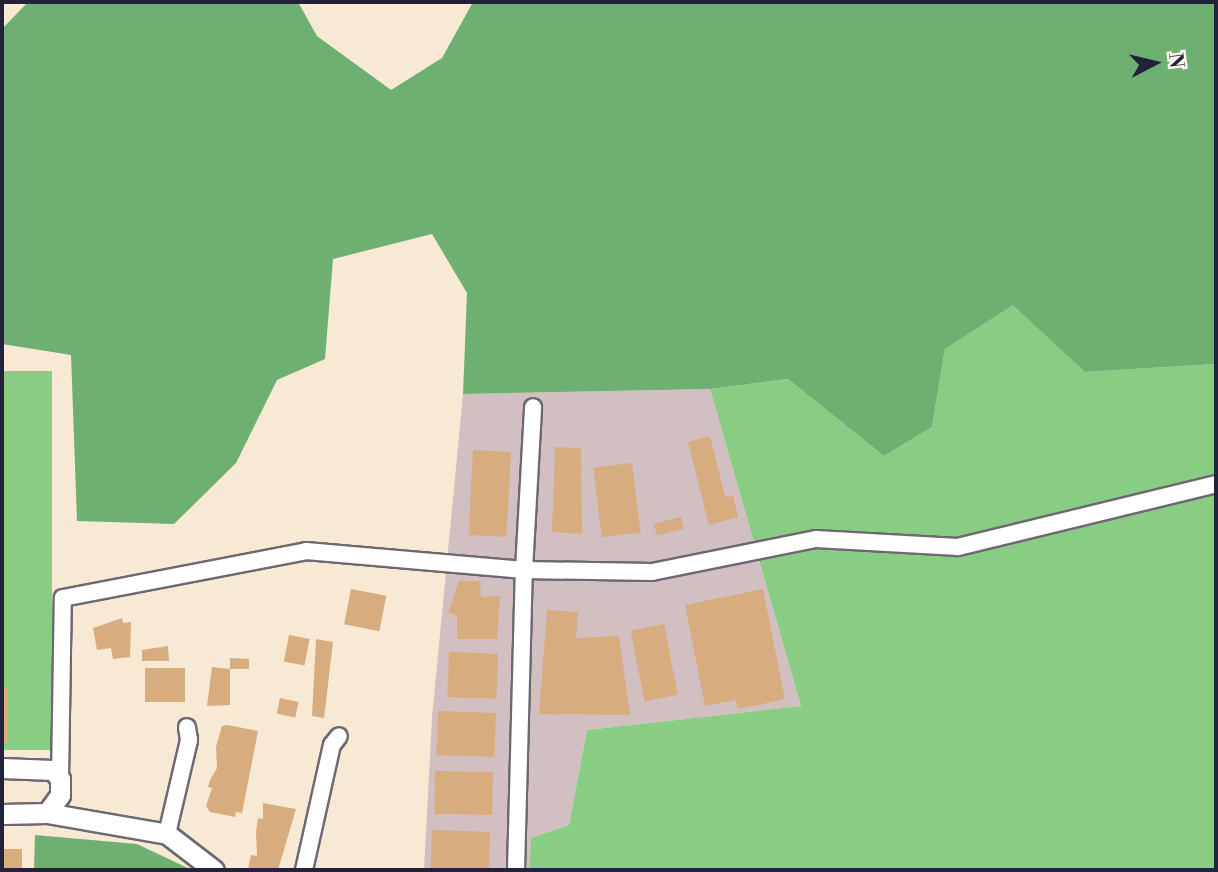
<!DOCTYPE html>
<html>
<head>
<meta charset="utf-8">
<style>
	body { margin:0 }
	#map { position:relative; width:1218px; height:872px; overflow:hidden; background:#f7e9d4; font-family:"Libre Bodoni",serif }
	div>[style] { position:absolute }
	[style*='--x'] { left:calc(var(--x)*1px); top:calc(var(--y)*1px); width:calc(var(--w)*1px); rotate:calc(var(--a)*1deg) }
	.industrial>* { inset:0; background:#d2bfc1 }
	.green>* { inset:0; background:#89cc84; transform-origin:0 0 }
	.forest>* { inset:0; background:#6eb072 }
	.building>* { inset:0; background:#d7ac7e; transform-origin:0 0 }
	.roads { filter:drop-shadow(2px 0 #6d6871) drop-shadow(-2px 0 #6d6871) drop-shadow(0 2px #6d6871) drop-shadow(0 -2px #6d6871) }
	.minor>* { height:16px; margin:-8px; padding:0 8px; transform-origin:8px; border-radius:8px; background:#fff }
	.tertiary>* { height:19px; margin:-9.5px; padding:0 9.5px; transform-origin:9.5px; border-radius:9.5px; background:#fff }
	span { translate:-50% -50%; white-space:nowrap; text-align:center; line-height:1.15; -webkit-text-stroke:5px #fbf7ec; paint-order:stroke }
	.frame { position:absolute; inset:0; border:4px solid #22223b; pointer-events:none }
	.north { position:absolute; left:1120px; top:28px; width:70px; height:70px; -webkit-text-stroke:5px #fbf7ec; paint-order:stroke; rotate:83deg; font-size:19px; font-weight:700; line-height:28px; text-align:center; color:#22223b }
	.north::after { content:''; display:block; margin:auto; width:24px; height:32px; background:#22223b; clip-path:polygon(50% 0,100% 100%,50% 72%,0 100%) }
</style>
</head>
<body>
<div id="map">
	<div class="industrial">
		<div style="clip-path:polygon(710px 389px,801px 706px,587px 730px,569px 825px,531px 838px,529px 870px,424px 870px,432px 718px,463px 394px)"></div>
	</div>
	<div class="green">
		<div style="clip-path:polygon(1014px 304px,1085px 372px,1216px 364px,1216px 870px,529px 870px,531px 838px,569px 825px,587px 730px,801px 706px,710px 389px,788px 379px,884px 456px,932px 427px,945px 349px)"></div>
		<div style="left:2px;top:371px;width:50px;height:379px"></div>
	</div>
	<div class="forest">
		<div style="clip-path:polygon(28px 2px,298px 2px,317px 36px,391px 90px,442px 58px,473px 2px,1216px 2px,1216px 364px,1085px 372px,1013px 305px,945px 349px,932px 427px,884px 456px,788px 379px,710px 389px,463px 394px,467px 293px,432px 234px,333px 259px,325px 359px,277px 380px,236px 463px,174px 524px,77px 521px,71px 355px,2px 344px,2px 29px)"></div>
		<div style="clip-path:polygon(35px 835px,137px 844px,192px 870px,34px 870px)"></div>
	</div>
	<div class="building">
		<div style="clip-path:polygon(710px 436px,725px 497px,733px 495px,738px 517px,709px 525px,688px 442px)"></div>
		<div style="clip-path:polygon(555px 447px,581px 448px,582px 534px,552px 532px)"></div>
		<div style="left:473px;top:450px;width:38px;height:85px;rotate:3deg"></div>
		<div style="left:632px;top:463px;width:70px;height:39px;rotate:83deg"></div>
		<div style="left:681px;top:517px;width:12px;height:28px;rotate:76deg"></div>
		<div style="clip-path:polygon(459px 581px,480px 581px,481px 597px,500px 596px,497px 639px,457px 639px,457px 615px,448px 613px)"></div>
		<div style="left:351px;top:589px;width:36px;height:36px;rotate:11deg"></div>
		<div style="clip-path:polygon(763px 589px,785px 699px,738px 709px,736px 700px,705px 706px,685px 605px)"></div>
		<div style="clip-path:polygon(547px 610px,578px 612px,576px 638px,619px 636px,630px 715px,539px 714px)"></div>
		<div style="clip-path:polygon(122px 618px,123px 623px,131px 622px,130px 657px,113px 659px,111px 648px,97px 650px,93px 628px)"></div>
		<div style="left:664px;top:624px;width:72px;height:34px;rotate:79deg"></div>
		<div style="left:289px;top:635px;width:21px;height:27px;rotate:11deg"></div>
		<div style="clip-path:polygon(316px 639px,333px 642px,324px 718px,312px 716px)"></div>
		<div style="clip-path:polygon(168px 646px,169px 661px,142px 661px,142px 650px)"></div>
		<div style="left:449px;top:652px;width:49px;height:45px;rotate:2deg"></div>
		<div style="clip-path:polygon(230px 658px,249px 659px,249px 669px,230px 669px,230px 705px,207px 706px,212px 667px,230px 669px)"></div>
		<div style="left:145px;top:668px;width:40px;height:34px"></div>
		<div style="clip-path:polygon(2px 687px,7px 687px,8px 742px,2px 742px)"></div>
		<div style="left:280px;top:698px;width:19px;height:16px;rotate:12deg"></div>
		<div style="left:438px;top:711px;width:58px;height:44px;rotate:2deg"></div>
		<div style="clip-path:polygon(227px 725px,258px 731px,242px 813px,236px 812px,235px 817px,210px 812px,206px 806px,212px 788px,208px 787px,210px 780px,217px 768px,216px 747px,222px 726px)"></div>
		<div style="left:435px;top:771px;width:58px;height:43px;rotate:1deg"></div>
		<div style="clip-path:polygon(263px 803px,296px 809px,278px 870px,248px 869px,251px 855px,257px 856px,256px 832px,258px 818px,263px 819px)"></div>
		<div style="left:432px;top:830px;width:58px;height:40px;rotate:2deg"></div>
		<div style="left:2px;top:849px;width:20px;height:21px"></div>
	</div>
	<div class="roads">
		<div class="minor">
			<div style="--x:60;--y:779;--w:181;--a:-89.1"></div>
			<div style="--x:63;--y:598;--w:248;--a:-10.9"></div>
			<div style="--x:306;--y:551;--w:219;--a:5"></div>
			<div style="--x:524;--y:570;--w:128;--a:0.9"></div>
			<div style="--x:652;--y:572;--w:167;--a:-11.4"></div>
			<div style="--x:816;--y:539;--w:142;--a:3.2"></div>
			<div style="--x:958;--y:547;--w:266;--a:-13.7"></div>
			<div style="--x:167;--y:834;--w:97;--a:-76.8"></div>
			<div style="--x:189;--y:740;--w:13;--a:-99"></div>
			<div style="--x:304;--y:870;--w:128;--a:-77.4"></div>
			<div style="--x:332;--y:745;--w:11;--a:-52"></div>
			<div style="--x:516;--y:870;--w:300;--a:-88.5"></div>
			<div style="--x:524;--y:570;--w:163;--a:-86.8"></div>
		</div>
		<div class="tertiary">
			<div style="--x:2;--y:768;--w:51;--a:2.2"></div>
			<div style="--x:53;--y:770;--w:11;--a:52"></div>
			<div style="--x:60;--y:779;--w:16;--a:90"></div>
			<div style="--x:60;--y:795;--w:22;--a:126"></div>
			<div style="--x:2;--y:814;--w:45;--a:-1.3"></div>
			<div style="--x:47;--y:813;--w:122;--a:9.9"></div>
			<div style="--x:167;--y:834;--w:59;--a:37.5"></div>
		</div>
	</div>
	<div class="frame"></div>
	<div class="north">N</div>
</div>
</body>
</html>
